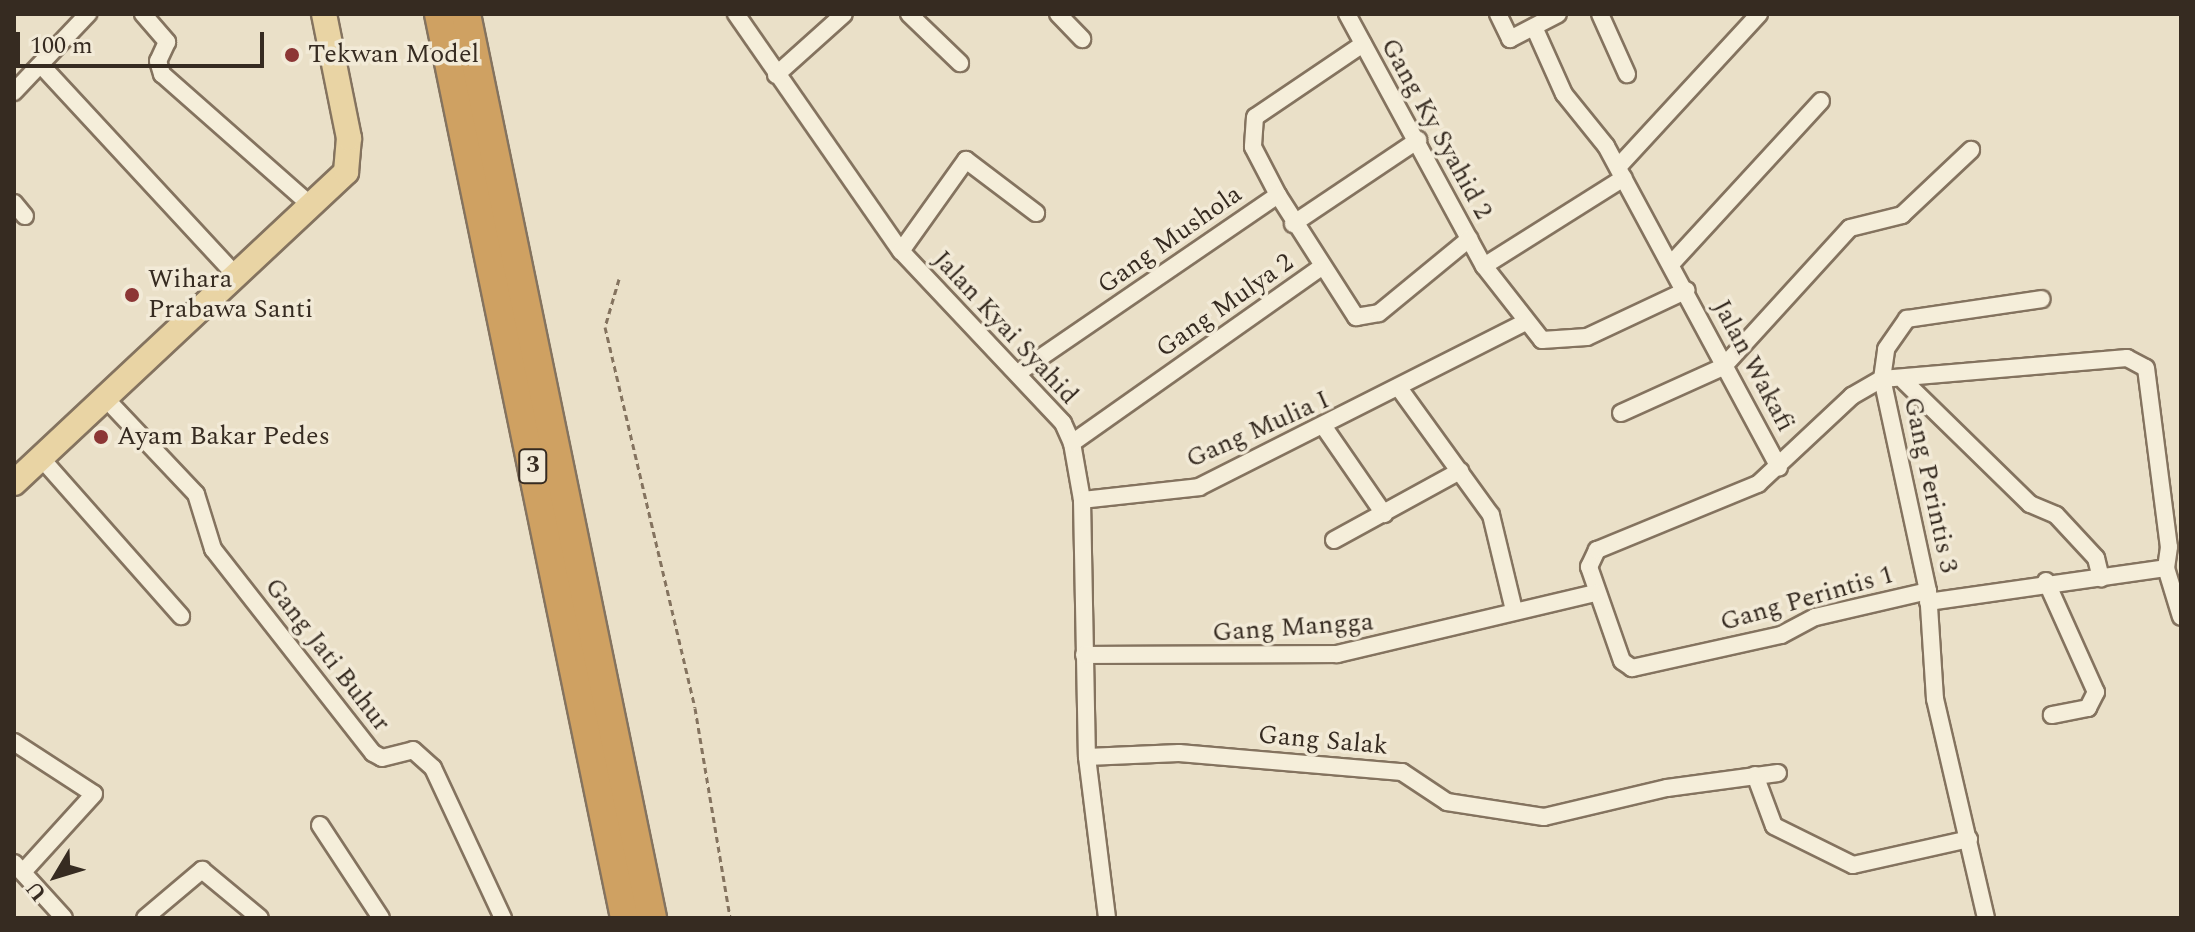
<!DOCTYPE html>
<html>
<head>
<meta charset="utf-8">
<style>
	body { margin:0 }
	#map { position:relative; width:2195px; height:932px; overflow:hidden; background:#eae0c8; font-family:Spectral,serif }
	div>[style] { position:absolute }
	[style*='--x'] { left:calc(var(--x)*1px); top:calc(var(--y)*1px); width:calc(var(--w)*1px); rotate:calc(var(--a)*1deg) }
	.path>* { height:3px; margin-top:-1.5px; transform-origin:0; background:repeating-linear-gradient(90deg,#84735f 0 6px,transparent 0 10px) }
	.roads { filter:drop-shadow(2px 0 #84735f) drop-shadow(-2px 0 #84735f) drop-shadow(0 2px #84735f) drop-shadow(0 -2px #84735f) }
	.street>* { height:16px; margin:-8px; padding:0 8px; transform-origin:8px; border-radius:8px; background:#f5eeda }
	.primary>* { height:24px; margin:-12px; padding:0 12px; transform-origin:12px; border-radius:12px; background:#e9d4a4 }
	.highway>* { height:28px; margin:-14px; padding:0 14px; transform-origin:14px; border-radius:14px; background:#cfa162 }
	.dots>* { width:22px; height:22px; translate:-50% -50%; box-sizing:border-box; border:4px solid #f2ead7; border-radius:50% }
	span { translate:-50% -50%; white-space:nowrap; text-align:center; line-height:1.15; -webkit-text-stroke:7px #f2ead7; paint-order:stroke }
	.shield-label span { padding:2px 6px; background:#f2ead7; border:2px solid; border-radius:6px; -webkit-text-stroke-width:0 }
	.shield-label { font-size:24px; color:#362b21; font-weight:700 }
	.poi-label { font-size:26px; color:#362b21 }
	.left { translate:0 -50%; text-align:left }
	.street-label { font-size:26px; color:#362b21 }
	.frame { position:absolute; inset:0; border:16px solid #362b21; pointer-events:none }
	.north { position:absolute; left:16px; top:836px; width:80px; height:80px; -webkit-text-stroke:6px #f2ead7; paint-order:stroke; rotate:232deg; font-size:22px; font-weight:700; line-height:32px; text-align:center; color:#362b21 }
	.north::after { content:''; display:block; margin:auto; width:28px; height:36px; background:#362b21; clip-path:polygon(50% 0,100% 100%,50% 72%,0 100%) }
	.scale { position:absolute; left:16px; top:32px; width:248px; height:36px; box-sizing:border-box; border:4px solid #362b21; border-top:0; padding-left:10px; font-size:24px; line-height:28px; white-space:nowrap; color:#362b21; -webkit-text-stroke:6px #f2ead7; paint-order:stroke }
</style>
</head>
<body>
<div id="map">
	<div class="path">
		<div style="--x:619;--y:279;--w:50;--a:106.3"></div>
		<div style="--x:605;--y:327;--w:391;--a:76.7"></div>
		<div style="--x:695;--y:708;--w:213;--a:80.5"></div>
	</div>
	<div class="roads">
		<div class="street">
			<div style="--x:143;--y:14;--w:37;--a:49"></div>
			<div style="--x:167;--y:42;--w:21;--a:115"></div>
			<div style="--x:158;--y:61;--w:14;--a:73"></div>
			<div style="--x:162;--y:74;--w:201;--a:41.4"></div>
			<div style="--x:736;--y:14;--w:289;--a:55.2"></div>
			<div style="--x:901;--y:251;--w:236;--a:46.7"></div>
			<div style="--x:1063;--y:423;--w:22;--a:66"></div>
			<div style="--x:1072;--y:443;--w:58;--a:80"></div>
			<div style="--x:1082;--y:500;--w:257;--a:88.9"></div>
			<div style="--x:1087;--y:757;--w:162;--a:82.9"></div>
			<div style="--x:909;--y:14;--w:71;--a:43.9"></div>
			<div style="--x:1058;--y:14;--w:35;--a:46"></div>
			<div style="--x:1347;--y:14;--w:287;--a:61.5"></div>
			<div style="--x:1484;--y:266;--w:94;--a:51.9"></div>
			<div style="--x:1542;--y:340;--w:45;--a:-3.8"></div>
			<div style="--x:1587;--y:337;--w:110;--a:-25.2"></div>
			<div style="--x:1498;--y:14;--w:28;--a:64"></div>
			<div style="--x:1510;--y:39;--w:54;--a:-27.5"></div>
			<div style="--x:1600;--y:14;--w:66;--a:65.8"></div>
			<div style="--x:1534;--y:27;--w:73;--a:65.9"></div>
			<div style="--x:1564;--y:94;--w:67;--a:51.1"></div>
			<div style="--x:1606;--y:146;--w:365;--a:61.7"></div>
			<div style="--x:1363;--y:44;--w:130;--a:145.9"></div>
			<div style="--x:1255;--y:117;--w:30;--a:94"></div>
			<div style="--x:1253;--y:147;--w:54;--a:62.5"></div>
			<div style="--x:1278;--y:195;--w:145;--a:57.4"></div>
			<div style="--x:1356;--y:317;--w:23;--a:-10"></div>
			<div style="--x:1379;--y:313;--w:117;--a:-39.4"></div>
			<div style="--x:41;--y:65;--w:289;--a:47.2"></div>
			<div style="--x:776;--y:75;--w:91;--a:-41.9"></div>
			<div style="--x:14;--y:92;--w:108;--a:-46.5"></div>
			<div style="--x:1618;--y:167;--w:208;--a:-47.3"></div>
			<div style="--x:14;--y:203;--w:17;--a:50"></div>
			<div style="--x:1293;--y:224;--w:151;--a:-33.9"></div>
			<div style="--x:901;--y:251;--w:112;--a:-54.5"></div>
			<div style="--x:966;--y:160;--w:88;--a:37.1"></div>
			<div style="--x:1672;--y:263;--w:220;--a:-47.4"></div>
			<div style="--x:1484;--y:266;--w:165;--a:-32.2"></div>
			<div style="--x:1018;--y:373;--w:315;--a:-34.4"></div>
			<div style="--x:1904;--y:381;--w:176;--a:44.3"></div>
			<div style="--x:2030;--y:504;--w:28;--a:23"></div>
			<div style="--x:2056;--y:515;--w:59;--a:47.1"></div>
			<div style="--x:2096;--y:558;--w:21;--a:76"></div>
			<div style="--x:1399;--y:388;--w:157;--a:54.1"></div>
			<div style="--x:1491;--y:515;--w:98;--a:76.4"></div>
			<div style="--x:108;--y:401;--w:128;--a:46.6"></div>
			<div style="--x:196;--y:494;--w:58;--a:72.8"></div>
			<div style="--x:213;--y:549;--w:259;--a:51.9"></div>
			<div style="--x:373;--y:753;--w:10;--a:29"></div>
			<div style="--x:382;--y:758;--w:32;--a:-14"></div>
			<div style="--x:413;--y:750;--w:27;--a:42"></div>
			<div style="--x:433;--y:768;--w:166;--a:65"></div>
			<div style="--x:1621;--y:413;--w:112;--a:-24.3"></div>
			<div style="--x:1723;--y:367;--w:188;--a:-47.6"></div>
			<div style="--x:1850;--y:228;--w:54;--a:-14"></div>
			<div style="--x:1902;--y:215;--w:95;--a:-43.3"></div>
			<div style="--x:1324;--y:427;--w:106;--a:55.4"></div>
			<div style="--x:1072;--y:443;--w:302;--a:-35.2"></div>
			<div style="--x:42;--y:459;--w:210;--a:48.5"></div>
			<div style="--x:1082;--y:500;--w:118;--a:-6.3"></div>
			<div style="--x:1199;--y:487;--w:364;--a:-26.8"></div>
			<div style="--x:1334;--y:540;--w:144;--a:-28.7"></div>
			<div style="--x:2046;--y:581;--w:122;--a:65.8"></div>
			<div style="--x:2096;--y:692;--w:18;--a:117"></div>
			<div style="--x:2088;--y:708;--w:37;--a:169"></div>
			<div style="--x:1928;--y:591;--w:116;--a:167"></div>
			<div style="--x:1815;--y:617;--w:38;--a:152"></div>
			<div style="--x:1781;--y:635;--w:153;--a:167.5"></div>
			<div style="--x:1632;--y:668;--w:12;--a:-145"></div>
			<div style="--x:1622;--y:661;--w:100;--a:-109.3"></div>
			<div style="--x:1589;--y:567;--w:19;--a:-65"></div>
			<div style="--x:1597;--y:550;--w:174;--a:-22.3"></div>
			<div style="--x:1758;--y:484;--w:129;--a:-43.1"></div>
			<div style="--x:1852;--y:396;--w:34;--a:-30"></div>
			<div style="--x:1882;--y:379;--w:246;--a:-4.9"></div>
			<div style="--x:2127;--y:358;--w:21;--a:28"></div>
			<div style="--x:2146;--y:368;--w:180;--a:82.7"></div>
			<div style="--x:2169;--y:547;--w:21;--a:98"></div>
			<div style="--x:1928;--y:602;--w:240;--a:-8.1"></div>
			<div style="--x:2166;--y:568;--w:51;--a:73"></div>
			<div style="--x:1084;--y:655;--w:253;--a:-0.2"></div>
			<div style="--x:1337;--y:654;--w:265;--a:-13.3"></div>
			<div style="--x:14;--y:742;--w:95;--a:33"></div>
			<div style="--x:94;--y:794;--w:105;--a:132.3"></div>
			<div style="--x:1087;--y:757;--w:92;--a:-2.5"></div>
			<div style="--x:1179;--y:753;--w:224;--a:4.9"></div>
			<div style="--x:1402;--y:772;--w:54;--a:33.7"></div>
			<div style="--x:1447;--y:802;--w:98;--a:8.8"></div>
			<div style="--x:1544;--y:817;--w:126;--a:-13.3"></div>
			<div style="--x:1667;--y:788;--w:112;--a:-7.7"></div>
			<div style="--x:1755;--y:775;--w:54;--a:69.6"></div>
			<div style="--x:1774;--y:826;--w:88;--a:26.3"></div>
			<div style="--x:1853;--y:865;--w:119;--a:-12.6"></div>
			<div style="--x:320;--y:825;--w:111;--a:56.7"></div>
			<div style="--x:14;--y:863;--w:74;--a:47.7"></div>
			<div style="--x:145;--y:918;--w:75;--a:-40.1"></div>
			<div style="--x:202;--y:870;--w:75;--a:39.6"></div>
			<div style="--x:1986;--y:918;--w:225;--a:-103.1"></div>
			<div style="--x:1935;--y:699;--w:108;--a:-93.7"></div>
			<div style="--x:1928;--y:591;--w:217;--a:-102.2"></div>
			<div style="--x:1882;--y:379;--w:30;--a:-82"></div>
			<div style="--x:1886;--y:349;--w:37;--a:-55"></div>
			<div style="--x:1907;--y:319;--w:136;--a:-8.4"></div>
		</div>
		<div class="primary">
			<div style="--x:14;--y:483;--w:455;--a:-43.1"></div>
			<div style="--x:346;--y:172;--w:34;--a:-85"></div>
			<div style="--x:349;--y:138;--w:126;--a:-101.4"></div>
		</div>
		<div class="highway">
			<div style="--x:439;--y:14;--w:923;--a:78.37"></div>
			<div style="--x:466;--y:14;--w:923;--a:78.37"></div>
		</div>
	</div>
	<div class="dots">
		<div style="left:292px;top:55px;background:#8c3635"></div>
		<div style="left:132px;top:295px;background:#8c3635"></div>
		<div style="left:101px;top:437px;background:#8c3635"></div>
	</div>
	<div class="shield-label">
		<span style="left:533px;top:466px">3</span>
	</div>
	<div class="poi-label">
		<span class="left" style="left:308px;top:55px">Tekwan Model</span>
		<span class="left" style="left:148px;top:295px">Wihara<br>Prabawa Santi</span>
		<span class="left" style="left:117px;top:437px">Ayam Bakar Pedes</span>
	</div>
	<div class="street-label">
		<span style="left:1436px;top:129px;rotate:61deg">Gang Ky Syahid 2</span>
		<span style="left:1170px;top:240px;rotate:-35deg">Gang Mushola</span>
		<span style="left:1225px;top:306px;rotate:-35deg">Gang Mulya 2</span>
		<span style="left:1005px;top:328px;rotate:47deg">Jalan Kyai Syahid</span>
		<span style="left:1753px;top:366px;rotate:62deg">Jalan Wakafi</span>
		<span style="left:1258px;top:430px;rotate:-24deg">Gang Mulia I</span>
		<span style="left:1930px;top:485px;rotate:78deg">Gang Perintis 3</span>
		<span style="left:1807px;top:599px;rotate:-16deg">Gang Perintis 1</span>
		<span style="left:1293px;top:628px;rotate:-4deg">Gang Mangga</span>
		<span style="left:327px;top:655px;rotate:52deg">Gang Jati Buhur</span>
		<span style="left:1323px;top:741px;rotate:5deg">Gang Salak</span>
	</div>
	<div class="frame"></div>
	<div class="north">U</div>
	<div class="scale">100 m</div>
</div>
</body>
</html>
